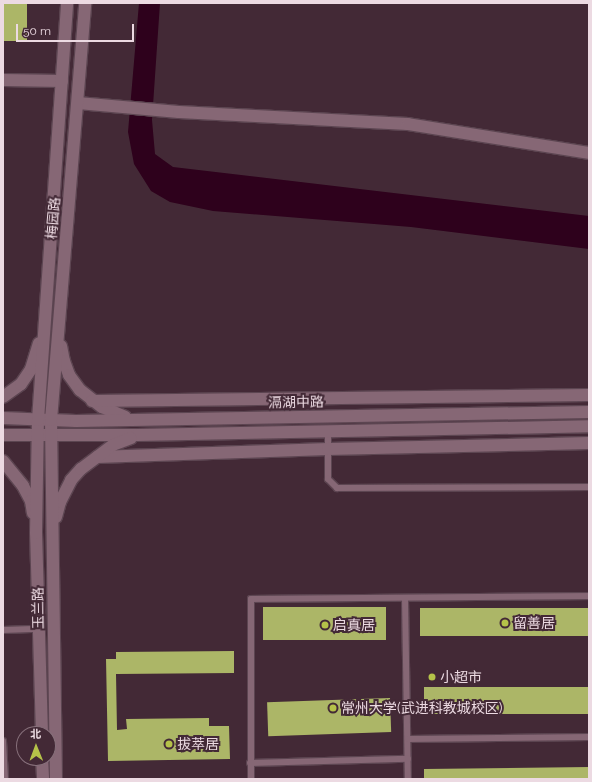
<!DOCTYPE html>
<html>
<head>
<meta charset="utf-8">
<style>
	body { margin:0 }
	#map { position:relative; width:592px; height:782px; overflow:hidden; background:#432936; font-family:Raleway,"Noto Sans SC",sans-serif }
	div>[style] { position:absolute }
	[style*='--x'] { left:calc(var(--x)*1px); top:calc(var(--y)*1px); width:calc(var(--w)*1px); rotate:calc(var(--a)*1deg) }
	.water>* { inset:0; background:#2e011c }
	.building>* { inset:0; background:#acb667; transform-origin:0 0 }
	.roads { filter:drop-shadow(1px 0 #5c4551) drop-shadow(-1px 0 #5c4551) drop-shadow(0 1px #5c4551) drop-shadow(0 -1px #5c4551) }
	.lane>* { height:6px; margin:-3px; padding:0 3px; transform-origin:3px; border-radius:3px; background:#866775 }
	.street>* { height:12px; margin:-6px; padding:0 6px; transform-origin:6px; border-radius:6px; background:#866775 }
	.secondary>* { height:12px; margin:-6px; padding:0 6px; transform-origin:6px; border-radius:6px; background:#866775 }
	.dots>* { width:11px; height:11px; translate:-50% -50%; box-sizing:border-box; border:2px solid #432936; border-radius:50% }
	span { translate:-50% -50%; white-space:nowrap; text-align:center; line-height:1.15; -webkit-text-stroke:4px #432936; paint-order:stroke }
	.street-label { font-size:14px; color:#ecdae2 }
	.poi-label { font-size:14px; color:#ecdae2 }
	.left { translate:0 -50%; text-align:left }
	.frame { position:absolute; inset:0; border:4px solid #ecdae2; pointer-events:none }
	.north { position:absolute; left:16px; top:726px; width:40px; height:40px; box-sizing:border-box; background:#432936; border:1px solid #87707b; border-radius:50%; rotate:359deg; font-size:11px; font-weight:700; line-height:16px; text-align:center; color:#ecdae2 }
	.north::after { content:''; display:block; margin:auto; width:14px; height:18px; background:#b5c249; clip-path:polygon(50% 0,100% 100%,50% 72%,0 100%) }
	.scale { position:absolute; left:16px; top:24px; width:118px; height:18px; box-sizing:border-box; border:2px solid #ecdae2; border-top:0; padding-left:5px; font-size:12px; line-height:14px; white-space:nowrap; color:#ecdae2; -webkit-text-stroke:3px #432936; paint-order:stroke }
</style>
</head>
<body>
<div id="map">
	<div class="water">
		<div style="clip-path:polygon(139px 3px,160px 3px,152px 120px,155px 154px,173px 167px,589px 216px,589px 249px,411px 227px,213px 211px,170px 202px,151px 191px,134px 164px,128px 132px)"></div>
	</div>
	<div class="building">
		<div style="left:3px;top:3px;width:24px;height:38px"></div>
		<div style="left:386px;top:607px;width:33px;height:123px;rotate:90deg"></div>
		<div style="left:589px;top:608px;width:28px;height:169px;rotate:90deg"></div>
		<div style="clip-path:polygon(234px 651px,234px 673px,116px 674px,117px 730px,127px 729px,126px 719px,209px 718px,209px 726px,229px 726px,230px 759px,108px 761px,106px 659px,116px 659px,116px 652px)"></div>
		<div style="left:589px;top:687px;width:27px;height:165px;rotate:90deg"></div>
		<div style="left:390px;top:698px;width:34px;height:123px;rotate:88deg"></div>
		<div style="clip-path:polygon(589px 767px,589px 779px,424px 779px,424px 769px)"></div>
	</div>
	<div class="roads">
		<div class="lane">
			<div style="--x:328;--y:431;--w:48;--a:90"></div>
			<div style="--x:328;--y:479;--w:13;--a:45"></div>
			<div style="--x:337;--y:488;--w:252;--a:-0.2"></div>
			<div style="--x:405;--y:598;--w:181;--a:89.1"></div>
			<div style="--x:3;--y:630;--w:36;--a:-2"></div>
			<div style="--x:408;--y:739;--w:181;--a:-0.6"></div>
			<div style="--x:3;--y:741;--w:38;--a:87"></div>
			<div style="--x:250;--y:763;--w:158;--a:-1.5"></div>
			<div style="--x:251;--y:779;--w:180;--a:-90"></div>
			<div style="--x:251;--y:599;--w:338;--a:-0.5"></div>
		</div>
		<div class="street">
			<div style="--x:3;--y:80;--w:59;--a:1"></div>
			<div style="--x:78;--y:103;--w:101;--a:5.1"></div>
			<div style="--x:179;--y:112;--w:229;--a:3"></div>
			<div style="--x:408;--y:124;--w:183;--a:9.1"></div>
		</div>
		<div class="secondary">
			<div style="--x:61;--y:346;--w:15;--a:79"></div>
			<div style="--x:64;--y:361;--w:15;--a:70"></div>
			<div style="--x:69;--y:375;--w:19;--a:54"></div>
			<div style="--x:80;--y:390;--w:28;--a:38"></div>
			<div style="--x:102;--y:407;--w:25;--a:23"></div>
			<div style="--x:3;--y:397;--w:22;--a:-36"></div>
			<div style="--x:21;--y:384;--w:18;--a:-56"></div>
			<div style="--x:31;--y:369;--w:27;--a:-73"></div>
			<div style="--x:92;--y:401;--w:497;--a:-0.7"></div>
			<div style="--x:3;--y:418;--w:73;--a:2.4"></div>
			<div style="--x:76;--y:421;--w:513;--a:-1.01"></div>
			<div style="--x:3;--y:435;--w:134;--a:0"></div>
			<div style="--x:137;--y:435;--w:452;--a:-1.1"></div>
			<div style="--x:97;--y:457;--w:231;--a:-2"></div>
			<div style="--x:328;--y:449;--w:261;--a:-1.3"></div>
			<div style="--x:3;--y:461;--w:32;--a:51"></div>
			<div style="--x:23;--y:486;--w:17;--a:62"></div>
			<div style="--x:31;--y:501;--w:12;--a:81"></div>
			<div style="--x:56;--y:517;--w:16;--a:-75"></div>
			<div style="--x:60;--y:502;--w:25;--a:-63"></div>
			<div style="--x:71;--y:480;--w:15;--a:-48"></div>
			<div style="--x:81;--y:469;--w:40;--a:-37"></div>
			<div style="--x:113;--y:445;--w:19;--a:-21"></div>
			<div style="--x:42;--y:734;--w:201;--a:-91.7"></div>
			<div style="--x:36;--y:533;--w:113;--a:-89"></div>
			<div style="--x:38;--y:420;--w:418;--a:-86"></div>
			<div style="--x:42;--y:758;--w:21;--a:87"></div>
			<div style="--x:56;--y:779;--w:359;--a:-90.8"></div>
			<div style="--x:51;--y:420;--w:418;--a:-85.3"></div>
		</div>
	</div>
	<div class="dots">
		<div style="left:505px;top:623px;background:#b5c249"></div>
		<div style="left:325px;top:625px;background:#b5c249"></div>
		<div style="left:432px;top:677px;background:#b5c249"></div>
		<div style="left:333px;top:708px;background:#b5c249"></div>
		<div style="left:169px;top:744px;background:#b5c249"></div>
	</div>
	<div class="street-label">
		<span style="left:53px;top:218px;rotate:-85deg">梅园路</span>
		<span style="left:296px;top:402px;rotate:-1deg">滆湖中路</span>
		<span style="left:38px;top:608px;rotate:-91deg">玉兰路</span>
	</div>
	<div class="poi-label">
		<span class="left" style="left:513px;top:623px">留善居</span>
		<span class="left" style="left:333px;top:625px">启真居</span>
		<span class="left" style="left:440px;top:677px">小超市</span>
		<span class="left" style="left:341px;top:708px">常州大学(武进科教城校区)</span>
		<span class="left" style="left:177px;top:744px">拔萃居</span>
	</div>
	<div class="frame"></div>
	<div class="north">北</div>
	<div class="scale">50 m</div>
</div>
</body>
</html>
